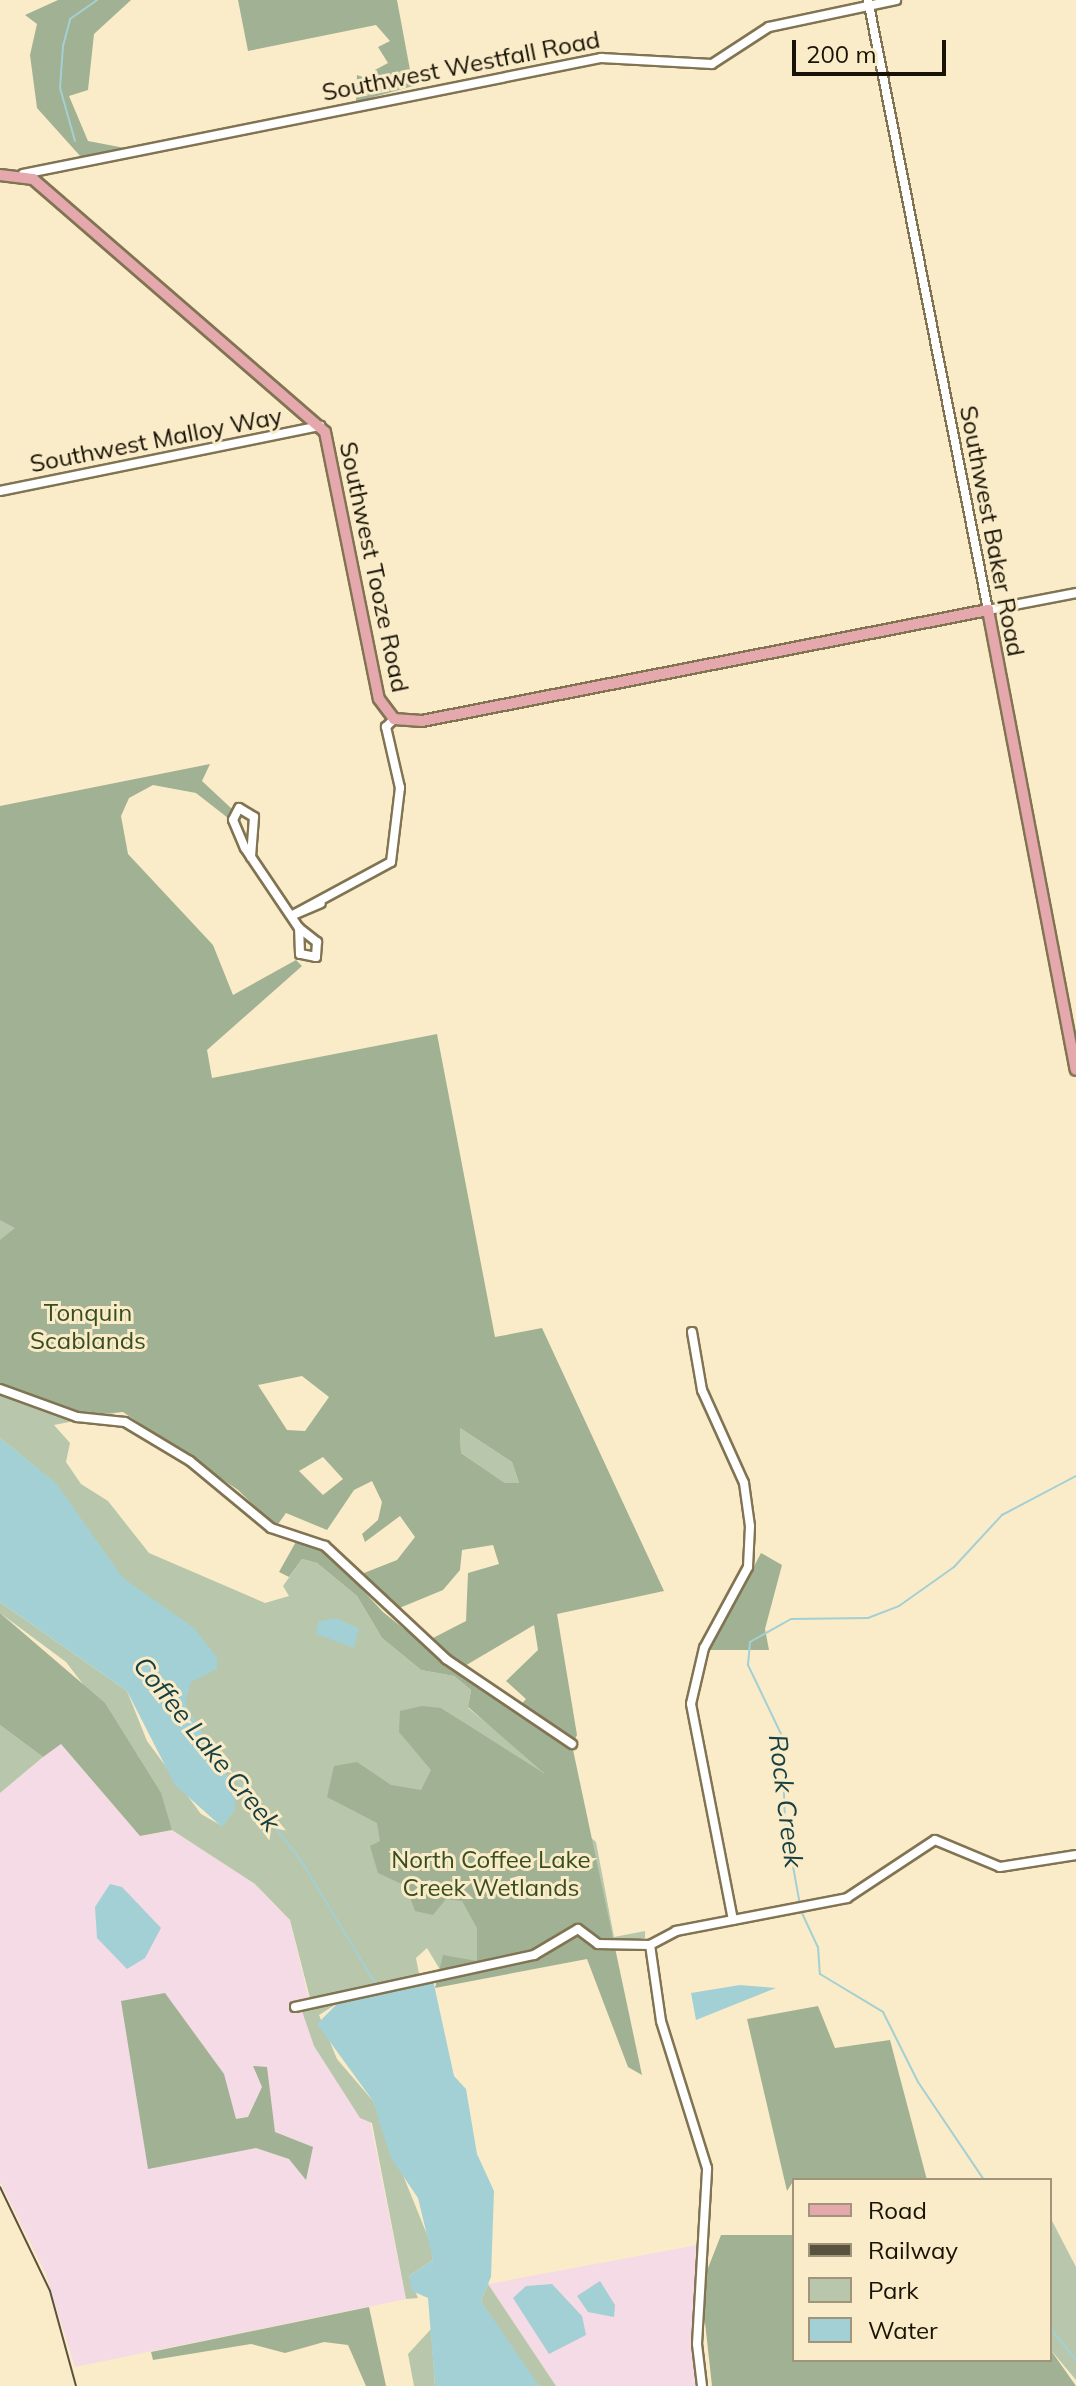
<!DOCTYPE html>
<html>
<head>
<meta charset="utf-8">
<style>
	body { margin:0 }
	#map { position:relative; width:1076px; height:2386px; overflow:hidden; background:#faecc8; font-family:Mulish,sans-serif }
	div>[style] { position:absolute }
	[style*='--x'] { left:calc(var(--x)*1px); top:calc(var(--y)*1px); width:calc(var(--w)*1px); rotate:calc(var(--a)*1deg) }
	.industrial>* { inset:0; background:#f4dbe5 }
	.green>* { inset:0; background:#b8c7ac }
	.forest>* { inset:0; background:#a1b193 }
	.water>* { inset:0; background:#a3d0d4 }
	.stream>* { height:2px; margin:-1px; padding:0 1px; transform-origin:1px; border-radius:1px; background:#a3d0d4 }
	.roads { filter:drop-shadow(2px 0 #807453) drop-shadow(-2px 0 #807453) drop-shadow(0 2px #807453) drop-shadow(0 -2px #807453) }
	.minor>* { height:8px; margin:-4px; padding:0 4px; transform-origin:4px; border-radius:4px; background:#fff }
	.major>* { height:10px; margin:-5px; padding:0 5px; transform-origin:5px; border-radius:5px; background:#e5a8ac }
	.rail>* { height:2px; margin:-1px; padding:0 1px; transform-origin:1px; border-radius:1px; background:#59523e }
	span { translate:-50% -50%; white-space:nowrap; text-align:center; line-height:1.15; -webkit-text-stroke:6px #faecc8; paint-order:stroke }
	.street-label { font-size:24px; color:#181306 }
	.park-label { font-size:24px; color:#374f20 }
	.water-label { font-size:26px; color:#164043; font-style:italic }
	.legend { position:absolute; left:792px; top:2178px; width:260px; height:184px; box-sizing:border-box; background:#faecc8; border:2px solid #a0957a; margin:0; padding:10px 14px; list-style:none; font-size:24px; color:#181306 }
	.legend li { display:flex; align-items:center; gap:16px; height:40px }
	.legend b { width:40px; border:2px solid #a0957a }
	.scale { position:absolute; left:792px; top:40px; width:154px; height:36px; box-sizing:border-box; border:4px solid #181306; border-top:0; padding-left:10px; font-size:24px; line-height:28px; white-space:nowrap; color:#181306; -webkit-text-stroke:6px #faecc8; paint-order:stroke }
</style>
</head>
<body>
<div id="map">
	<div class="industrial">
		<div style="clip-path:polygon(60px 1743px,140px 1836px,172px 1830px,255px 1884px,290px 1920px,318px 2037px,370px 2120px,406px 2299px,75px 2367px,45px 2272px,0 2182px,0 1793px)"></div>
		<div style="clip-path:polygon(697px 2245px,700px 2386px,556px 2386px,488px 2284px)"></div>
	</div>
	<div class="green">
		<div style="clip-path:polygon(0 1121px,192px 1398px,54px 1425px,70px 1443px,66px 1462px,81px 1484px,108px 1501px,149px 1553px,265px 1603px,289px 1596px,283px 1586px,302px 1559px,317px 1563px,357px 1596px,382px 1638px,421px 1670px,454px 1676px,471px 1690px,468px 1708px,542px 1768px,543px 1776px,441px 1708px,596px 1842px,614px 1937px,645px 1931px,645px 1938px,445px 1978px,427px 1948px,416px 1958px,420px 1979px,311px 2002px,290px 1920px,255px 1884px,172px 1830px,138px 1756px,66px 1662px,0 1613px,0 1602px,127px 1691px,147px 1741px,201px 1814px,222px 1826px,235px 1791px,55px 1483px,0 1438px)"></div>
		<div style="clip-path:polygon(460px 1428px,512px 1462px,519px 1483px,505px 1483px,461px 1453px)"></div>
		<div style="clip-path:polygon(0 1725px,43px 1757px,0 1793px)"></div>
		<div style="clip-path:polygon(338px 2003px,319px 2015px,337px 2059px,373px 2101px,430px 2242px,433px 2260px,409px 2276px,418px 2298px,406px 2299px,372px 2123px,360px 2118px,314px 2046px,302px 2011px)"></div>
		<div style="clip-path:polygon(1050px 2217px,1076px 2267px,1076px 2380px,1050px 2349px)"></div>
		<div style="clip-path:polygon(488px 2284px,556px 2386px,539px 2386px,504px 2344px,481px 2301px)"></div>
		<div style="clip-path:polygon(431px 2329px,435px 2386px,414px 2386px,408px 2354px)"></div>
	</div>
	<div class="forest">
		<div style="clip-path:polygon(58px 0,131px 0,94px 34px,88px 90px,69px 96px,88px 141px,130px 149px,81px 157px,37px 108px,30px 55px,37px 24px,25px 15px)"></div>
		<div style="clip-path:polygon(238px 0,397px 0,413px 86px,356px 102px,357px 75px,386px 85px,375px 70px,388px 63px,378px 47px,390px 41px,376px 25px,248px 51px)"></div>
		<div style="clip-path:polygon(evenodd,210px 764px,202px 781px,232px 809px,228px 818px,196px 793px,153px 785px,129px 798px,121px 816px,128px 854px,213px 945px,233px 995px,296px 960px,302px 966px,207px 1050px,212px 1078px,437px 1034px,495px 1337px,542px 1328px,664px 1591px,557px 1614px,577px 1735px,572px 1745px,642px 2075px,628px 2067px,587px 1959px,435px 1988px,443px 1955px,477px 1961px,477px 1928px,462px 1901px,446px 1899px,433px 1915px,415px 1911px,406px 1886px,378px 1873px,370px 1846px,380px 1841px,377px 1823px,327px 1797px,334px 1766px,357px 1762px,391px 1785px,421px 1790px,431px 1770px,399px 1732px,400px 1711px,422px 1706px,441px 1708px,545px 1774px,468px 1707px,471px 1690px,454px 1676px,421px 1670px,382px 1638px,357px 1596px,317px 1563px,302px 1559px,289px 1577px,279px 1572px,298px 1538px,319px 1543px,383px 1612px,454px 1669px,433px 1638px,466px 1621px,468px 1573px,499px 1564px,493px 1545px,462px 1550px,460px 1570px,443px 1590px,397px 1609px,364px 1573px,397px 1560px,415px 1537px,400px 1516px,365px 1542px,362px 1534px,378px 1520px,382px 1502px,372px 1481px,354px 1490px,327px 1530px,286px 1513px,276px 1527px,238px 1490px,123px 1412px,77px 1415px,0 1389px,0 1240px,15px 1228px,0 1220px,0 806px,210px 764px,302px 1376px,329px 1397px,305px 1431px,287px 1430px,258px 1385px,302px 1376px,210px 764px,460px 1428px,512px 1462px,519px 1483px,505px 1483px,461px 1453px,460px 1428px,210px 764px,323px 1457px,343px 1479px,323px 1495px,299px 1471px,323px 1457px,210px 764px,534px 1625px,538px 1650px,506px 1681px,526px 1699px,519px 1707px,458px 1670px,534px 1625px)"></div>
		<div style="clip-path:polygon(761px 1553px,782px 1565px,765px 1629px,769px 1650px,710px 1650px)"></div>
		<div style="clip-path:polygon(0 1613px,105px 1703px,161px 1793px,172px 1830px,140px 1836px,61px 1744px,43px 1757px,0 1725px)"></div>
		<div style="clip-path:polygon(165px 1993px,224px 2074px,236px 2119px,248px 2117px,262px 2087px,253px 2066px,267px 2067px,275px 2132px,313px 2147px,306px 2180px,289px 2159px,256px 2148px,148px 2169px,121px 2001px)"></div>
		<div style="clip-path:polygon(818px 2006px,835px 2048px,890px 2040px,927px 2180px,794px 2180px,787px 2191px,747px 2019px)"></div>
		<div style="clip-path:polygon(721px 2235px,794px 2235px,794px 2360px,1050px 2360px,1050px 2349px,1076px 2386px,712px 2386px,701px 2286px)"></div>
		<div style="clip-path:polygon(369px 2307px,386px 2386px,366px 2386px,348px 2345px,324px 2342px,285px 2353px,251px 2344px,153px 2360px,151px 2352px)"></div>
	</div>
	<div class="water">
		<div style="clip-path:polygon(0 1438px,56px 1483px,123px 1578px,194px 1628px,217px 1657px,217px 1669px,191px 1682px,185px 1703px,235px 1791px,235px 1810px,222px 1827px,175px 1785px,127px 1691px,0 1602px)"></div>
		<div style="clip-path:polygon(336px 1618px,359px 1629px,354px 1648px,316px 1634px,318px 1622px)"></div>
		<div style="clip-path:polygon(110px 1884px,122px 1887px,161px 1928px,145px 1958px,127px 1969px,97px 1938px,95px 1907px)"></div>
		<div style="clip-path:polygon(433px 1980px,454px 2076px,466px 2089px,477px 2154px,494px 2191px,491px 2277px,481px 2301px,539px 2386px,435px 2386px,428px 2298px,412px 2291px,409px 2276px,433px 2260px,418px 2198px,391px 2158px,373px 2101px,317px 2024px,338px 2003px)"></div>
		<div style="clip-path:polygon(740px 1985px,776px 1988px,696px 2020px,691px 1993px)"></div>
		<div style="clip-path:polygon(600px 2281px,615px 2305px,614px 2317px,588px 2312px,577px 2296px)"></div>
		<div style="clip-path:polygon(552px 2284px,582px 2316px,586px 2335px,549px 2354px,513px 2298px,526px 2286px)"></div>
	</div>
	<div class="stream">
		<div style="--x:75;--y:141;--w:55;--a:-105.8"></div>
		<div style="--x:60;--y:88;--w:42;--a:-85.9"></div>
		<div style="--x:63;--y:46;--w:28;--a:-75"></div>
		<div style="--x:70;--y:19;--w:33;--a:-35"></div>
		<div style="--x:196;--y:1727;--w:168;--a:51.8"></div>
		<div style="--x:300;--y:1859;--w:149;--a:58.8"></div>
		<div style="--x:800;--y:1905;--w:84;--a:-100.2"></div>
		<div style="--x:785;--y:1822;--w:86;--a:-92"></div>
		<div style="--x:782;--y:1736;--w:79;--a:-115.6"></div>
		<div style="--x:748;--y:1665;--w:23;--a:-85"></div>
		<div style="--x:750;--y:1642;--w:47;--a:-29.3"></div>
		<div style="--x:791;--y:1619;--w:77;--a:-0.7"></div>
		<div style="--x:868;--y:1618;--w:33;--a:-21"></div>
		<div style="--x:899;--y:1606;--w:67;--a:-35.3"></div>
		<div style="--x:954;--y:1567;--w:71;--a:-47.3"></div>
		<div style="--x:1002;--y:1515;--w:84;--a:-27.8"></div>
		<div style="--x:801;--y:1911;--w:40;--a:65"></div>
		<div style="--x:818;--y:1947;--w:27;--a:86"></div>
		<div style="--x:820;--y:1974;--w:74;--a:31.1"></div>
		<div style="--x:883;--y:2012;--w:78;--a:63.4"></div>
		<div style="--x:918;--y:2082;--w:118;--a:56"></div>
		<div style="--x:1050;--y:2328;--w:41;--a:50.9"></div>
	</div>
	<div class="roads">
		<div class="minor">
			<div style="--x:868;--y:0;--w:622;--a:78.87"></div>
			<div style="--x:988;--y:610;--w:90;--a:-10.9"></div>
			<div style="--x:23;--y:174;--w:590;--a:-11.35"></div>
			<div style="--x:601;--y:58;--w:111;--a:3.1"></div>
			<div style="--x:712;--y:64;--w:68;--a:-33"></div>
			<div style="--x:769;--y:27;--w:130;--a:-12"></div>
			<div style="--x:0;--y:491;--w:327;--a:-11.5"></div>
			<div style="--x:251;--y:857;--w:40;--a:-85.7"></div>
			<div style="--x:254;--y:817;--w:17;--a:-149"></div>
			<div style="--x:239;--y:808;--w:13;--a:117"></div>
			<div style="--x:233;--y:820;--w:30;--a:67"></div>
			<div style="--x:245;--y:848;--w:97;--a:56"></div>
			<div style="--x:293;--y:915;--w:111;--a:-28.4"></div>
			<div style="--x:391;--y:862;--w:75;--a:-83.1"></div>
			<div style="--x:400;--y:788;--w:63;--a:-102.9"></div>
			<div style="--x:386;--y:727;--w:11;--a:-45"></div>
			<div style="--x:293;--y:915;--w:30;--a:-23"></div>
			<div style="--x:299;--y:928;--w:23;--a:38"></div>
			<div style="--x:317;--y:942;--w:15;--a:94"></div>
			<div style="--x:316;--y:957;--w:16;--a:-169"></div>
			<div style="--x:300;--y:954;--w:26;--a:-92"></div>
			<div style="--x:692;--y:1332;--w:59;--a:80.2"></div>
			<div style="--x:702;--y:1390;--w:102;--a:65.7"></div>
			<div style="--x:744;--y:1483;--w:43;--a:82.1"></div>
			<div style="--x:750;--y:1526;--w:41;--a:92.8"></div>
			<div style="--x:748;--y:1567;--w:92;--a:118.5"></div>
			<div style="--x:704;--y:1648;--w:57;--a:103.1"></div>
			<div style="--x:691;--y:1704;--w:220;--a:79"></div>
			<div style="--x:0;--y:1389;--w:82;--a:20"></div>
			<div style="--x:77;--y:1417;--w:48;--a:5.9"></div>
			<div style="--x:125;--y:1422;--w:76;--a:31"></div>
			<div style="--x:190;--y:1461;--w:105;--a:39.6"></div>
			<div style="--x:271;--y:1528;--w:57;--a:18.4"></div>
			<div style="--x:325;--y:1546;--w:166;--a:43"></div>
			<div style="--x:446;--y:1659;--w:152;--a:34"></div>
			<div style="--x:295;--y:2007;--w:245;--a:-12.3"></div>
			<div style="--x:534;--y:1955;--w:51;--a:-30.6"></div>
			<div style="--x:578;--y:1929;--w:25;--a:37"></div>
			<div style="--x:598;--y:1944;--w:52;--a:1.1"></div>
			<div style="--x:702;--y:2386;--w:42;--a:-96.8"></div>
			<div style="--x:697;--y:2344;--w:176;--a:-86.7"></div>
			<div style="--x:707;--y:2168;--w:154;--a:-107.4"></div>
			<div style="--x:661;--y:2021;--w:77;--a:-98.2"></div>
			<div style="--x:650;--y:1945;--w:30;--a:-28"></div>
			<div style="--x:676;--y:1931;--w:174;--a:-10.9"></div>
			<div style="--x:847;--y:1898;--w:105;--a:-33.4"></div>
			<div style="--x:935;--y:1840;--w:70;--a:22.6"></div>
			<div style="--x:1000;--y:1867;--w:77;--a:-9"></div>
		</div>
		<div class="major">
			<div style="--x:0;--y:175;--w:33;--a:7"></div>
			<div style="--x:33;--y:179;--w:386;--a:40.9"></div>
			<div style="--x:325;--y:432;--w:272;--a:78.6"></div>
			<div style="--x:379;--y:699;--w:25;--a:53"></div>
			<div style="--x:394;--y:719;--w:28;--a:4"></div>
			<div style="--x:422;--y:721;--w:577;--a:-11.1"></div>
			<div style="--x:988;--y:610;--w:468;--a:79.2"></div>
		</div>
	</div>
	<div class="rail">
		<div style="--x:0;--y:2187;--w:115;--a:64.3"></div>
		<div style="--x:50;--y:2291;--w:98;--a:74.7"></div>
	</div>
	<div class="street-label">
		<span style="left:461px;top:66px;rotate:-11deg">Southwest Westfall Road</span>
		<span style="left:156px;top:440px;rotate:-11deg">Southwest Malloy Way</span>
		<span style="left:992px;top:531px;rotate:79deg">Southwest Baker Road</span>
		<span style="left:374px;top:567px;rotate:78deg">Southwest Tooze Road</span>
	</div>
	<div class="park-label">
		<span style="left:88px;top:1327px">Tonquin<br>Scablands</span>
		<span style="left:491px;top:1874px">North Coffee Lake<br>Creek Wetlands</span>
	</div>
	<div class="water-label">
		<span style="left:207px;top:1744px;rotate:51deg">Coffee Lake Creek</span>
		<span style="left:786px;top:1801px;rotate:83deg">Rock Creek</span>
	</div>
	<ul class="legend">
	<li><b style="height:10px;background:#e5a8ac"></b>Road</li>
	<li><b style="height:10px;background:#59523e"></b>Railway</li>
	<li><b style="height:22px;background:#b8c7ac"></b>Park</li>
	<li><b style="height:22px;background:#a3d0d4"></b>Water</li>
	</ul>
	<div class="scale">200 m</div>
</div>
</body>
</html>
